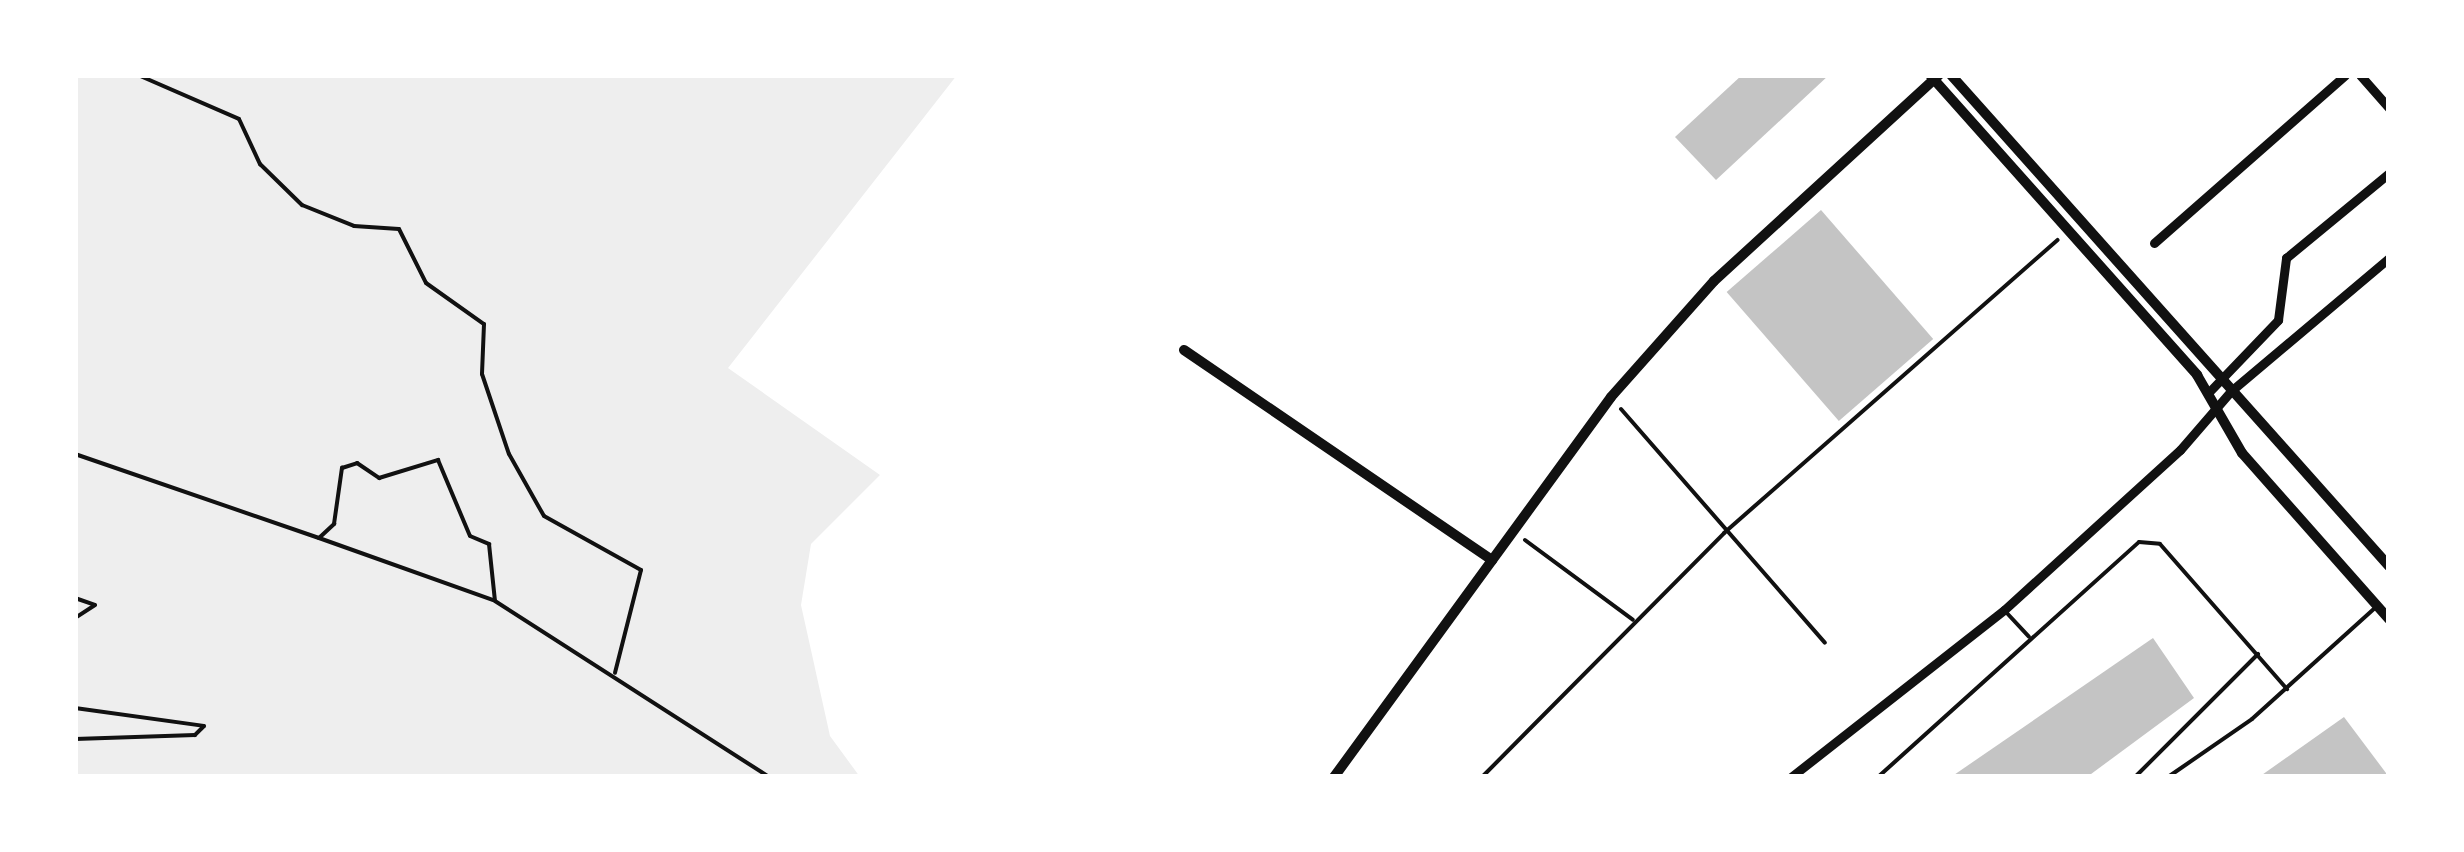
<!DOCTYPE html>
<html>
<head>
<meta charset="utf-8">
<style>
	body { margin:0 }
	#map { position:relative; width:2464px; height:852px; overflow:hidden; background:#fff; font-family:"Roboto Condensed",sans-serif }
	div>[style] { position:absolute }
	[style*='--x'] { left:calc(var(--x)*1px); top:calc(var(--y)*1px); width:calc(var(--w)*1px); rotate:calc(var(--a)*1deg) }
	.green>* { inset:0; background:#eee }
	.building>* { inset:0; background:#c4c4c4; transform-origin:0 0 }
	.path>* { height:4px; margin:-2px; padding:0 2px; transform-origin:2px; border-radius:2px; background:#111 }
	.service>* { height:4px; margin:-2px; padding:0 2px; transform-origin:2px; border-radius:2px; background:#111 }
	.minor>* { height:9px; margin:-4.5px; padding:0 4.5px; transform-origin:4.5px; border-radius:4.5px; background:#111 }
	.tertiary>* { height:10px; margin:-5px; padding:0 5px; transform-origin:5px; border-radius:5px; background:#111 }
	span { translate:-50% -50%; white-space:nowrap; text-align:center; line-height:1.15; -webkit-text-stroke:10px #fff; paint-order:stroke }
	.frame { position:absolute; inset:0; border:78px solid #fff; pointer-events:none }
</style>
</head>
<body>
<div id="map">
	<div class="green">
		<div style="clip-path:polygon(75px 75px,957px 75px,728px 368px,880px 475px,811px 544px,801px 605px,830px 736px,860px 777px,75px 777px)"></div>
	</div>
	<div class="building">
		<div style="clip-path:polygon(1742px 75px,1829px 75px,1716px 180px,1675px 137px)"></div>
		<div style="left:1821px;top:210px;width:171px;height:125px;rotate:49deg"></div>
		<div style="clip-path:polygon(2153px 638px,2194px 698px,2087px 777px,1951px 777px)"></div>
		<div style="clip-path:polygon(2344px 717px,2389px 777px,2259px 777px)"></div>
	</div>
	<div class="path">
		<div style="--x:138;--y:75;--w:110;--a:23.5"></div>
		<div style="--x:239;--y:119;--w:50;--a:65"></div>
		<div style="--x:260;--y:164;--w:59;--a:44.3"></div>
		<div style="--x:302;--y:205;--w:56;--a:22"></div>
		<div style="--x:354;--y:226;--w:45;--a:3.8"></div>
		<div style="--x:399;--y:229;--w:60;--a:63.4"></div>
		<div style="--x:426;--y:283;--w:71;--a:35.3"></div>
		<div style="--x:484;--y:324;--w:50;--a:92.3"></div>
		<div style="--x:482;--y:374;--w:84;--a:71.4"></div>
		<div style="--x:509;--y:454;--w:71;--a:60.6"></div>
		<div style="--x:544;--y:516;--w:111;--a:29.1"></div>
		<div style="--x:641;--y:570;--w:106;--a:104.2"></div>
		<div style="--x:1621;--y:409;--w:310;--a:48.9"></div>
		<div style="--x:75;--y:454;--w:258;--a:19"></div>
		<div style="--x:319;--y:538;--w:21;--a:-43"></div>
		<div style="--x:334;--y:524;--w:57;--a:-81.9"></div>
		<div style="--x:342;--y:468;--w:16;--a:-18"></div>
		<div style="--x:357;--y:463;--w:27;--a:34"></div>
		<div style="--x:379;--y:478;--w:62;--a:-17"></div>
		<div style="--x:438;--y:460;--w:82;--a:67.2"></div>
		<div style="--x:470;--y:536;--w:21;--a:23"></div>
		<div style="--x:489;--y:544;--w:57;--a:84"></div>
		<div style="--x:495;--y:601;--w:326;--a:32.7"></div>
		<div style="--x:319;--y:538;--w:185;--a:19.6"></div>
		<div style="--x:1525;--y:540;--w:134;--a:36.5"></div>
		<div style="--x:75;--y:598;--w:21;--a:19"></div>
		<div style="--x:95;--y:605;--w:24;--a:147"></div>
		<div style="--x:75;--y:708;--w:130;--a:7.9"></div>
		<div style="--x:204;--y:726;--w:13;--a:135"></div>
		<div style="--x:195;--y:735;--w:120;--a:178.1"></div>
		<div style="--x:1482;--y:777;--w:344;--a:-45.2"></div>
		<div style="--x:1724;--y:533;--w:444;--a:-41.3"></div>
	</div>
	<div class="service">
		<div style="--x:2005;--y:611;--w:35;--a:47"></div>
		<div style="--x:1878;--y:777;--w:351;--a:-42"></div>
		<div style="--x:2139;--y:542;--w:21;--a:5"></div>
		<div style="--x:2160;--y:544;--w:193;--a:48.8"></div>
		<div style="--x:2135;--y:777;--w:174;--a:-45"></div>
		<div style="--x:2168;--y:777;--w:102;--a:-34.6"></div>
		<div style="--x:2252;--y:719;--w:169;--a:-42.1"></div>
	</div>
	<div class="minor">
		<div style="--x:2360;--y:75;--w:44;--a:48.7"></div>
		<div style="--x:2154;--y:243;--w:254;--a:-41.3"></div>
		<div style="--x:2209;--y:392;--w:100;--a:-46.2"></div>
		<div style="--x:2278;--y:320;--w:63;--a:-82.6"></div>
		<div style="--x:2286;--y:258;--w:134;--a:-39.5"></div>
		<div style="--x:1791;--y:777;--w:271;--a:-38.1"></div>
		<div style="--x:2004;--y:610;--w:238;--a:-42.3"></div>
		<div style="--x:2180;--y:450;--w:78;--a:-49.2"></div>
		<div style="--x:2231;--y:391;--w:207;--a:-40.1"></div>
	</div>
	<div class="tertiary">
		<div style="--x:1930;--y:75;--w:402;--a:48.3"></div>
		<div style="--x:2197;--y:375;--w:90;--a:60"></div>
		<div style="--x:2242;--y:453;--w:222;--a:48.5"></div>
		<div style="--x:1951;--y:75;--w:658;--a:48.27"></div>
		<div style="--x:1184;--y:350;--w:373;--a:34.3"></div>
		<div style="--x:1334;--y:777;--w:470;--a:-53.9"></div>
		<div style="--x:1611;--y:397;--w:155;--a:-48.4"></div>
		<div style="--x:1714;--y:281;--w:305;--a:-42.5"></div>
	</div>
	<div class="frame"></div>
</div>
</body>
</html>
